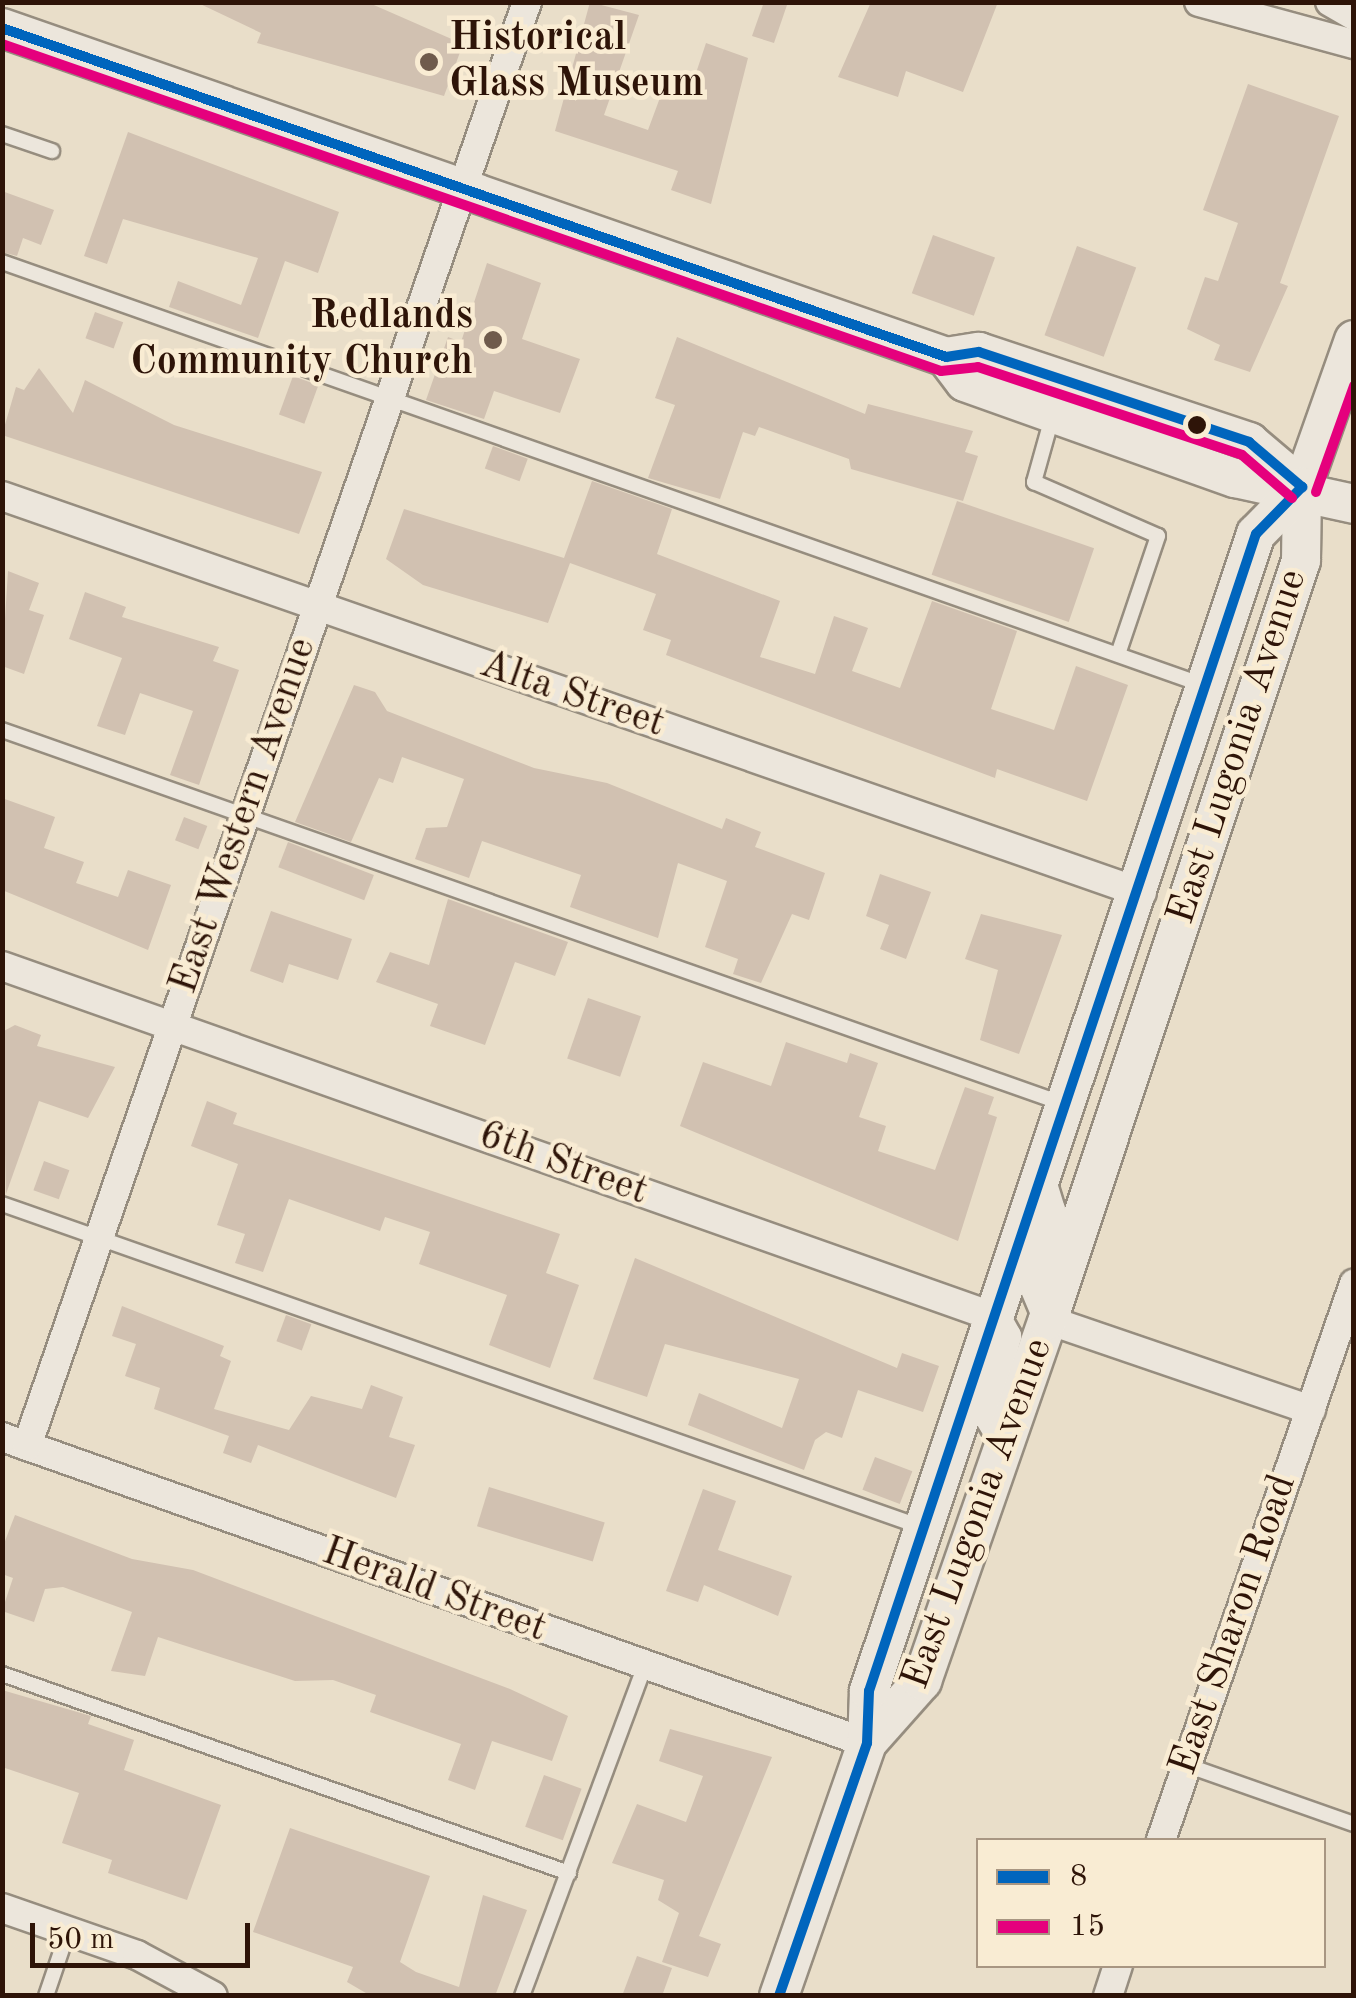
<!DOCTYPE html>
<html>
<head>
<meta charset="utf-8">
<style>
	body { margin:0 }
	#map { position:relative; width:1356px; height:1998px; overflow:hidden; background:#e9dec9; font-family:"Old Standard TT",serif }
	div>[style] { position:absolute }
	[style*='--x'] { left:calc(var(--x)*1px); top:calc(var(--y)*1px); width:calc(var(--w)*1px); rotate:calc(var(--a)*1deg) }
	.building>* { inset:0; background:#d1c1b1; transform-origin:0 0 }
	.roads { filter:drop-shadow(2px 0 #968d7f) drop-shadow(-2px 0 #968d7f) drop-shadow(0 2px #968d7f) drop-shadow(0 -2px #968d7f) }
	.lane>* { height:14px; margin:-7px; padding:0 7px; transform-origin:7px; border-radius:7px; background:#ece6dc }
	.street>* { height:28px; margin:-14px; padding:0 14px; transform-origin:14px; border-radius:14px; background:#ece6dc }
	.secondary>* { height:38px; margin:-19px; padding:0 19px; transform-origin:19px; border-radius:19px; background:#ece6dc }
	.bus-1>* { height:10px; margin:-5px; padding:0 5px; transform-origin:5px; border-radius:5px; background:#0065bd }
	.bus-2>* { height:10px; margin:-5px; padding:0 5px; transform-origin:5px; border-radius:5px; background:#e5007d }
	.dots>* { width:28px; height:28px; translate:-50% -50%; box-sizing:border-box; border:5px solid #f9ecd3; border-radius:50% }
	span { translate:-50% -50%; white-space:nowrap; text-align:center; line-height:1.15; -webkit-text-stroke:9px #f9ecd3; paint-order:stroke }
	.poi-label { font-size:40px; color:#2e1408; font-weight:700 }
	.left { translate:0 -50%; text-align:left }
	.right { translate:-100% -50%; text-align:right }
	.street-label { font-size:40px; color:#2e1408 }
	.frame { position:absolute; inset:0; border:5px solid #2e1408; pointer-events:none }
	.legend { position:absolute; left:976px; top:1838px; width:350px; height:130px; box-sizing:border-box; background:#f9ecd3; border:2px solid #a89682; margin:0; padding:12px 18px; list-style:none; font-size:30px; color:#2e1408 }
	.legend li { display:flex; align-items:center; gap:20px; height:50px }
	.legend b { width:50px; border:2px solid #a89682 }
	.scale { position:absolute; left:30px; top:1923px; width:220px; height:45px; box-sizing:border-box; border:5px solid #2e1408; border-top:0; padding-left:12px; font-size:30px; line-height:35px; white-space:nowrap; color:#2e1408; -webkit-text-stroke:8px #f9ecd3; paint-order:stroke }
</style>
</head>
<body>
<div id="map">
	<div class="building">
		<div style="clip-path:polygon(196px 2px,367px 2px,463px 44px,444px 96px,257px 43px,261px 33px)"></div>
		<div style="clip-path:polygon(590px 2px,639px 15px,604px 115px,648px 130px,668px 76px,692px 85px,706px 43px,748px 58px,711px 204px,671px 190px,678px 171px,555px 131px)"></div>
		<div style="clip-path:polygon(764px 2px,788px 2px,774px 43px,752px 36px)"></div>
		<div style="clip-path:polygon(871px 2px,998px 2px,963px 92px,906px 71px,898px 97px,838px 77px)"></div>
		<div style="clip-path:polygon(1248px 84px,1339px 116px,1280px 283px,1288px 286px,1250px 372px,1214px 360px,1220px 345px,1187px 329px,1205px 277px,1218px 281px,1238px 223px,1203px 210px)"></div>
		<div style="clip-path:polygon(128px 132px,339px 212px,318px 273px,285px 261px,258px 338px,169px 307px,178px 281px,241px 305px,258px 258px,123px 219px,107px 264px,84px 256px)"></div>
		<div style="clip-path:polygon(2px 191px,54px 210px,41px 245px,23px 238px,17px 256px,2px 252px)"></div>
		<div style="left:933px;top:235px;width:66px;height:62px;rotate:20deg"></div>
		<div style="left:1077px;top:246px;width:63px;height:95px;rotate:20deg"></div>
		<div style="clip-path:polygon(487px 263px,541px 283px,522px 339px,580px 359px,560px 413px,494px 391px,484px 419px,426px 400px,448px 337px,461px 342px)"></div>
		<div style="left:95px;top:312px;width:30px;height:28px;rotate:20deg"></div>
		<div style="clip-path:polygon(677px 337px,865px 414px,868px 404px,973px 431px,965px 452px,978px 456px,963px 501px,851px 469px,849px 459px,759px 427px,755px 436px,743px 432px,720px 499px,648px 478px,675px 405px,655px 398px)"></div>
		<div style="clip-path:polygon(39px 368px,73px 413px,85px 380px,174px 425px,322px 472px,299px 534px,2px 435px,16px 387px,24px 390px)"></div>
		<div style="left:293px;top:376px;width:27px;height:41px;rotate:20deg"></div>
		<div style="left:493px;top:446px;width:37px;height:24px;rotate:20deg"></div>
		<div style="clip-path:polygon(592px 481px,672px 509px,657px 554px,780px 601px,760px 657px,815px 674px,834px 616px,868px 628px,852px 671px,900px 688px,932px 601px,1017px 631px,991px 709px,1054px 730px,1076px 666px,1128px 685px,1087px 801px,997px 769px,995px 778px,666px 655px,671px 640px,643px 630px,656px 594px,570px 563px,548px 623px,423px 585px,386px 559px,404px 509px,564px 558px)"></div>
		<div style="left:957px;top:501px;width:145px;height:78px;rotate:19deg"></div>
		<div style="clip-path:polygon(8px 571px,39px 583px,29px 610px,44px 615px,24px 674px,2px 666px)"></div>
		<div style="clip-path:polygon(85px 592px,126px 607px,122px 617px,219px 647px,213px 661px,239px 670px,199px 785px,170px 775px,193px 711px,140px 693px,125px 735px,97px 726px,122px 658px,69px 639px)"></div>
		<div style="clip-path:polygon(354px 685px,375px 692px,387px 711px,534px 768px,607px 783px,722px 829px,726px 818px,761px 832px,755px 847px,825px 873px,809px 920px,792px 914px,761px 983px,733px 974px,738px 959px,705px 947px,727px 881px,678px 863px,658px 938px,570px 907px,581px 875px,482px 841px,469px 878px,415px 859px,426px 828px,447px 827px,464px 779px,402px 757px,393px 783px,379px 778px,351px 842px,295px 822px)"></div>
		<div style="clip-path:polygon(2px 798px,55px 817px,44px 848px,84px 862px,76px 883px,118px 897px,128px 870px,171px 885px,148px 950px,2px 890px)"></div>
		<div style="left:184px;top:817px;width:25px;height:25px;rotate:21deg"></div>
		<div style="left:288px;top:842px;width:92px;height:27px;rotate:21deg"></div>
		<div style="clip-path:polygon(880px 874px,931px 892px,906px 959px,880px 949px,889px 925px,866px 916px)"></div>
		<div style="clip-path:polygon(448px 899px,568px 942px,555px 976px,515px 962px,485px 1045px,430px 1026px,438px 1004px,376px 982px,390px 952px,429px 965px)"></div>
		<div style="clip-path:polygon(271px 911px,352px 939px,338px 980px,289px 964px,283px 983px,250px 971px)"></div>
		<div style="clip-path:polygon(981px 914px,1062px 935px,1019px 1054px,980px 1040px,998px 970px,965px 959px)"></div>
		<div style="left:588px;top:998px;width:56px;height:64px;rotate:19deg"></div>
		<div style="clip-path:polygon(15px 1025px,41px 1035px,37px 1046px,115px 1067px,88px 1118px,39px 1101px,6px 1194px,2px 1032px)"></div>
		<div style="clip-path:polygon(786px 1042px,847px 1063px,850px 1053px,878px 1063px,859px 1117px,886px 1126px,878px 1151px,935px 1170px,965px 1087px,994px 1097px,988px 1114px,997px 1117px,958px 1241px,680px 1126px,703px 1062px,771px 1086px)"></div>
		<div style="clip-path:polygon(207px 1101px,237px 1113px,233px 1124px,560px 1234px,546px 1273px,579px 1285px,550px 1368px,489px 1345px,507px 1295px,419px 1264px,430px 1232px,385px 1217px,380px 1231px,289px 1199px,263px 1272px,235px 1263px,245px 1234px,217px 1225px,238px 1164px,191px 1146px)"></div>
		<div style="left:44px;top:1161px;width:27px;height:31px;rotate:20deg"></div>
		<div style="clip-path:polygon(635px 1258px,897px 1368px,902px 1353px,939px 1366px,923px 1412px,858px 1390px,842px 1438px,826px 1432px,815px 1440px,804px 1470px,688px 1425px,699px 1393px,782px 1428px,799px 1379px,665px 1344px,647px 1397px,593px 1379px)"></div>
		<div style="clip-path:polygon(122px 1306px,224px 1346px,220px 1356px,231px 1361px,214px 1409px,289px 1430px,311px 1396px,362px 1409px,371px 1385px,403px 1397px,389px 1437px,415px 1445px,396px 1498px,258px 1445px,251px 1463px,223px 1453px,229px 1436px,154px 1409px,160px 1388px,125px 1376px,136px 1344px,112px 1336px)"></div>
		<div style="left:286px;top:1315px;width:27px;height:28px;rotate:20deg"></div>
		<div style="left:875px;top:1457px;width:40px;height:35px;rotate:21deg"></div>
		<div style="left:489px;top:1487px;width:121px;height:41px;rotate:17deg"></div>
		<div style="clip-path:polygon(703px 1489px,736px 1501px,718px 1550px,792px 1576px,778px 1616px,704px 1585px,698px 1602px,666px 1591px)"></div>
		<div style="clip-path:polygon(15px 1515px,132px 1559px,193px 1570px,510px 1689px,568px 1716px,552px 1761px,492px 1741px,475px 1790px,448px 1780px,461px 1744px,370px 1712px,376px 1695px,333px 1680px,295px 1681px,158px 1637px,145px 1676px,111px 1671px,132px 1612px,63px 1587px,45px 1589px,34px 1622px,2px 1611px,13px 1578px,2px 1574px,2px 1549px)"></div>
		<div style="clip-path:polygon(2px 1690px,91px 1716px,88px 1724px,134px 1740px,124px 1770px,221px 1805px,187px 1900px,108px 1873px,112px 1860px,62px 1843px,79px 1793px,2px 1767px)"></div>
		<div style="clip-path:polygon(670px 1729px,772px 1757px,699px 1936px,721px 1944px,708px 1977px,662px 1962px,679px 1913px,658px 1900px,664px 1880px,612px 1863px,637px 1804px,686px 1822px,703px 1776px,659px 1761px)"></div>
		<div style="left:544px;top:1775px;width:40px;height:55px;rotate:20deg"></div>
		<div style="clip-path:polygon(290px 1828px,430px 1876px,400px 1962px,416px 1972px,459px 1987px,483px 1895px,527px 1910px,495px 1996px,371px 1996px,347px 1982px,353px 1967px,253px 1932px)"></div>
		<div style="clip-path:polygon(637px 1956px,672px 1968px,662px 1996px,622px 1996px)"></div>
	</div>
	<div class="roads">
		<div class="lane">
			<div style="--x:2;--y:134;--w:53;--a:18.8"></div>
			<div style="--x:2;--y:262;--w:1273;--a:19.4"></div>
			<div style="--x:1053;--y:414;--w:71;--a:105.6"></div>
			<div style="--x:1034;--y:482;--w:135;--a:23.5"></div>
			<div style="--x:1158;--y:536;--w:125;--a:108.7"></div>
			<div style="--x:2;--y:730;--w:1126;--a:19.4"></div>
			<div style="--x:2;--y:1204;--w:974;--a:19.36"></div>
			<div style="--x:2;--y:1674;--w:601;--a:19.34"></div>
			<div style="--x:1186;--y:1765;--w:178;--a:19.4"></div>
			<div style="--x:46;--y:1996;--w:69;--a:-71.3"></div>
			<div style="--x:522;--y:1996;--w:352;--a:-69.6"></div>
		</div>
		<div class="street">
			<div style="--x:1199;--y:2;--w:161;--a:15.2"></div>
			<div style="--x:1330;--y:2;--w:28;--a:30"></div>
			<div style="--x:2;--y:496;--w:1207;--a:19.2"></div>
			<div style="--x:2;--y:966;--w:1055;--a:19.48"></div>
			<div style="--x:997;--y:1318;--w:21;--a:61"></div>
			<div style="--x:1007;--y:1336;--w:81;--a:104.4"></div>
			<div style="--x:987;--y:1414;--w:33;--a:59"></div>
			<div style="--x:1043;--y:1184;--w:27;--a:73"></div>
			<div style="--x:1051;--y:1210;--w:74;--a:104.8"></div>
			<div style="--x:1032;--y:1282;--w:41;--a:67.2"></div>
			<div style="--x:1048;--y:1320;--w:278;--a:18.9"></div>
			<div style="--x:2;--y:1437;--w:918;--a:19.48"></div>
			<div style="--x:27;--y:1446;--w:1528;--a:-70.9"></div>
			<div style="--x:1161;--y:1840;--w:589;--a:-70.86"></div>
			<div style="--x:2;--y:1908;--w:143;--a:19.2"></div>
			<div style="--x:137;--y:1955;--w:86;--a:28.3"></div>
			<div style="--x:1108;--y:1996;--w:32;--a:-72"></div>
		</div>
		<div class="secondary">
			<div style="--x:2;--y:28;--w:1000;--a:19.21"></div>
			<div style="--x:946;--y:357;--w:33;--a:-9"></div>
			<div style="--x:979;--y:352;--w:285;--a:18.4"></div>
			<div style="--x:1249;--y:442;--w:70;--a:40.3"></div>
			<div style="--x:946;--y:357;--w:31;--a:53"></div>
			<div style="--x:965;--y:382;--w:287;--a:19.6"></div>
			<div style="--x:1235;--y:478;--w:122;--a:12.3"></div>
			<div style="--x:867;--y:1743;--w:83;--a:-48.4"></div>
			<div style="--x:922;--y:1681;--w:382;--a:-70.8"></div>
			<div style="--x:1048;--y:1320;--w:800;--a:-71.57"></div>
			<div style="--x:1301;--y:561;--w:74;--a:-89.2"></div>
			<div style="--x:1302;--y:487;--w:156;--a:-70.5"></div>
			<div style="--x:779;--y:1996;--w:268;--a:-70.8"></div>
			<div style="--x:867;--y:1743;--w:52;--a:-87.8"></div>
			<div style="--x:869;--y:1691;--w:1220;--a:-71.51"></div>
			<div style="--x:1256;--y:534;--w:66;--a:-45.6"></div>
		</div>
	</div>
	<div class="bus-1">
		<div style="--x:2;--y:28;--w:1000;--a:19.21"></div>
		<div style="--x:946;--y:357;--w:33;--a:-9"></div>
		<div style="--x:979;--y:352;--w:285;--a:18.4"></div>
		<div style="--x:1249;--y:442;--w:70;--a:40.3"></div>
		<div style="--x:779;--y:1996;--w:268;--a:-70.8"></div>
		<div style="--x:867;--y:1743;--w:52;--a:-87.8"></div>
		<div style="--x:869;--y:1691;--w:1220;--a:-71.51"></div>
		<div style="--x:1256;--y:534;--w:66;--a:-45.6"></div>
	</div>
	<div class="bus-2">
		<div style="--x:2;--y:44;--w:994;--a:19.2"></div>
		<div style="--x:941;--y:371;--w:37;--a:-6"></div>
		<div style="--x:978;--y:367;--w:278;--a:18.4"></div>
		<div style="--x:1242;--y:455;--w:66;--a:40.7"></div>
		<div style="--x:1316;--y:492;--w:113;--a:-70.3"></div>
	</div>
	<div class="dots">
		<div style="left:429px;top:62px;background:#6f5b4c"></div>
		<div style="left:493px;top:340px;background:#6f5b4c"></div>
		<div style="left:1197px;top:425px;background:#2e1408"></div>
	</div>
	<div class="poi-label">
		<span class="left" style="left:449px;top:62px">Historical<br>Glass Museum</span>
		<span class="right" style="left:473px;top:340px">Redlands<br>Community Church</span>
	</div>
	<div class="street-label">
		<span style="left:572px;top:695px;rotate:19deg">Alta Street</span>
		<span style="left:1238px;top:747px;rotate:-72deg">East Lugonia Avenue</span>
		<span style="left:244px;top:816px;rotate:-71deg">East Western Avenue</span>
		<span style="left:563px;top:1164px;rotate:20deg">6th Street</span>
		<span style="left:978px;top:1514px;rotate:-70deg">East Lugonia Avenue</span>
		<span style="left:434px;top:1591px;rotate:20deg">Herald Street</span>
		<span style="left:1234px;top:1625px;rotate:-71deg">East Sharon Road</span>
	</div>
	<div class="frame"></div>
	<ul class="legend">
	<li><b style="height:12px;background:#0065bd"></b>8</li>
	<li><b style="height:12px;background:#e5007d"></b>15</li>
	</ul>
	<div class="scale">50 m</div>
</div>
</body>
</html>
